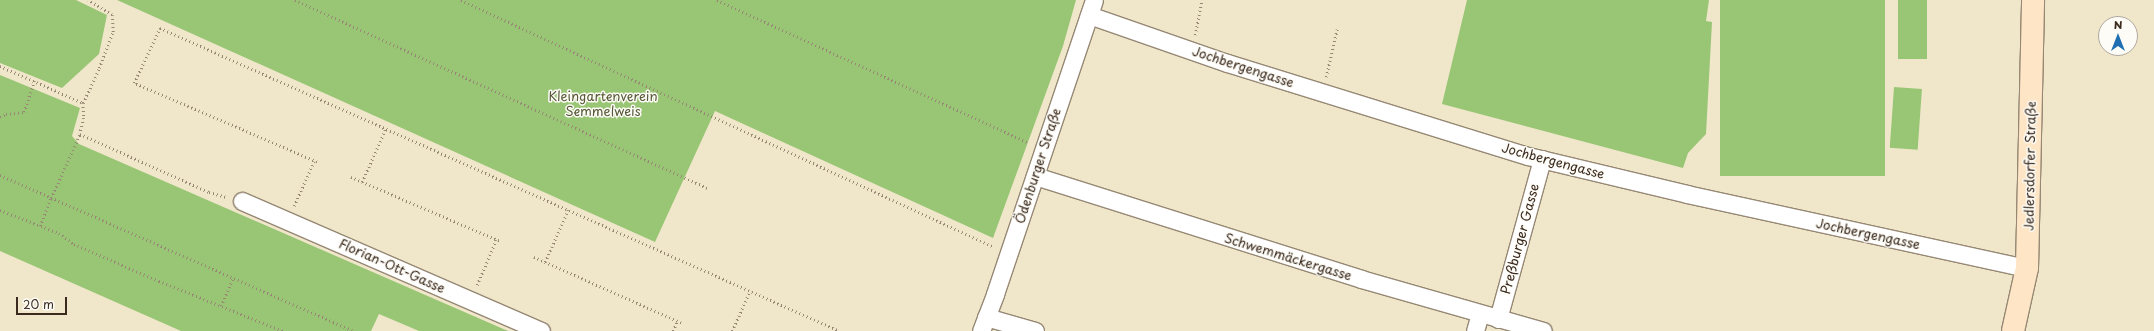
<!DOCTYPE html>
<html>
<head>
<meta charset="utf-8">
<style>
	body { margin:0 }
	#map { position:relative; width:2154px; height:331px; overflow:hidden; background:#f0e7cb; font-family:"Playpen Sans",sans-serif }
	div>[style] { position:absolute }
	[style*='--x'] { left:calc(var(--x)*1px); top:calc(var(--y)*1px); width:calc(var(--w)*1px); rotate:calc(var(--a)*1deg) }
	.green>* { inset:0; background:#99c675; transform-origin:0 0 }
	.path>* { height:2.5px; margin-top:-1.25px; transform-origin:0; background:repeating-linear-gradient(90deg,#968874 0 1px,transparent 0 4px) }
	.roads { filter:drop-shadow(1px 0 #968874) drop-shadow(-1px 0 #968874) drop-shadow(0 1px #968874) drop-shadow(0 -1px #968874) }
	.street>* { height:17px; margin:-8.5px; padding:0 8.5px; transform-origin:8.5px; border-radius:8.5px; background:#fff }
	.secondary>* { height:22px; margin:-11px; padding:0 11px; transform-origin:11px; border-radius:11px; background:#fee5c5 }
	span { translate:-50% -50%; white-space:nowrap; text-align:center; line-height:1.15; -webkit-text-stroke:3px #fdfcf7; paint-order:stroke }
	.street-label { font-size:13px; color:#3b2a1e }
	.park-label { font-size:13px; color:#575938 }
	.north { position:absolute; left:2098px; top:16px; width:40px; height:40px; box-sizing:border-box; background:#fdfcf7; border:1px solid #afa8a0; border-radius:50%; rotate:0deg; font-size:11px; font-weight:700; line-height:16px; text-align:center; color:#3b2a1e }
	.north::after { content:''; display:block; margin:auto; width:14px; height:18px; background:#1f6fb2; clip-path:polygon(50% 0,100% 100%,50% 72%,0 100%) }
	.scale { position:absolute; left:16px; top:297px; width:51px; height:18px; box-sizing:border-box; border:2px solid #3b2a1e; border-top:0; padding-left:5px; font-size:12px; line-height:14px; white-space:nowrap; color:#3b2a1e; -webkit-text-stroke:3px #fdfcf7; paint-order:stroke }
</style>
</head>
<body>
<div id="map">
	<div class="green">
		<div style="clip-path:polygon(0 0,76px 0,107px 15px,99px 54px,62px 88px,0 63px)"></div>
		<div style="clip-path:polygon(117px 0,1076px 0,1063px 46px,993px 238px,715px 111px,655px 242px)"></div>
		<div style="clip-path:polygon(1467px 0,1709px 0,1706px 21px,1712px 22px,1706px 134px,1688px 153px,1683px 168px,1442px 104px)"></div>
		<div style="left:1720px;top:0;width:165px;height:176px"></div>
		<div style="left:1898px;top:0;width:29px;height:59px"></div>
		<div style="clip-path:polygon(0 75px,80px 108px,72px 136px,79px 144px,508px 331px,419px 331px,379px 314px,371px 331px,181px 331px,0 251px)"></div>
		<div style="left:1894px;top:87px;width:28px;height:61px;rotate:4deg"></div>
	</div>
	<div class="path">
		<div style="--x:295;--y:0;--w:453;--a:24.5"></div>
		<div style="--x:461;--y:0;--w:587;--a:24.86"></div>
		<div style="--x:717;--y:0;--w:343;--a:24.6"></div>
		<div style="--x:1195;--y:35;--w:36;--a:-79"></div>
		<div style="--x:0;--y:66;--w:91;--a:24"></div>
		<div style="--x:83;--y:103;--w:15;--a:86"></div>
		<div style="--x:84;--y:118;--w:16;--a:104"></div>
		<div style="--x:80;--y:134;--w:141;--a:24.2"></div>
		<div style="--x:209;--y:192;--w:19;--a:16"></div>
		<div style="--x:1326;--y:77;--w:49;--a:-77.1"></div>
		<div style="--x:83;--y:103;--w:38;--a:-65"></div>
		<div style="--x:99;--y:68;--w:39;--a:-69"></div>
		<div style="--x:113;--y:32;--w:17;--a:-93"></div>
		<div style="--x:112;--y:15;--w:28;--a:-148"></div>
		<div style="--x:0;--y:117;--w:7;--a:-27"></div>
		<div style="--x:6;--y:114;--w:18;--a:-6"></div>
		<div style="--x:24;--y:112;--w:33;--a:-72"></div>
		<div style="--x:317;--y:162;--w:199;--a:-156.7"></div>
		<div style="--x:134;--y:83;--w:61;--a:-64.7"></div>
		<div style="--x:160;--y:28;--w:744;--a:24.02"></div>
		<div style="--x:0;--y:175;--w:386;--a:23.8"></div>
		<div style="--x:351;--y:177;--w:162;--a:23.2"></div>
		<div style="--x:362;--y:182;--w:59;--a:-66"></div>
		<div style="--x:294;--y:206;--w:49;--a:-66"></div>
		<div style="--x:0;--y:210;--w:63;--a:21.3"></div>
		<div style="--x:59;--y:233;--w:19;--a:36"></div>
		<div style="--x:74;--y:244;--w:93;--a:23.5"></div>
		<div style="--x:159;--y:281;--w:134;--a:22"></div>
		<div style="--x:40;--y:226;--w:30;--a:-69"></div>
		<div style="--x:51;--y:198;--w:70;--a:-65.6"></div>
		<div style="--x:534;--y:257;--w:162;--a:24"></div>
		<div style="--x:545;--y:262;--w:57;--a:-66.1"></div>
		<div style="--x:477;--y:285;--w:49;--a:-67.1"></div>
		<div style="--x:221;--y:306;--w:30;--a:-67"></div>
		<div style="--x:673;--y:331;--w:11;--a:-68"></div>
		<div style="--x:732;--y:331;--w:44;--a:-65.8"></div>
	</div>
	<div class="roads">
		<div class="street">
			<div style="--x:1089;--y:15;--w:146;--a:19.2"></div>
			<div style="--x:1227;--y:63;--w:315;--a:17.2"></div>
			<div style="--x:1528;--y:156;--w:163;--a:13.4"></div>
			<div style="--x:1687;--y:194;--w:348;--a:12.3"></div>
			<div style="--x:1035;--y:176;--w:342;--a:17.5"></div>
			<div style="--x:1361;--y:279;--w:189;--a:15.9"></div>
			<div style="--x:242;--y:201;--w:326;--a:23.5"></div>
			<div style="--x:986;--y:317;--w:51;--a:15.9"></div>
			<div style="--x:1498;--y:319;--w:166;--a:-74.6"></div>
			<div style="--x:981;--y:331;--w:40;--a:-69"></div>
			<div style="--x:995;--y:294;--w:310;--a:-71.4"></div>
			<div style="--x:1475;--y:331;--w:18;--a:-74"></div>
		</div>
		<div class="secondary">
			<div style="--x:2013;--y:331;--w:65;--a:-77.5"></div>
			<div style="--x:2027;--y:268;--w:268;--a:-88.7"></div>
		</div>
	</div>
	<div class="street-label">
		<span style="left:1243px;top:67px;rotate:18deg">Jochbergengasse</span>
		<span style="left:1553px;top:161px;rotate:15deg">Jochbergengasse</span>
		<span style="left:1038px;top:166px;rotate:-72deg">Ödenburger Straße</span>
		<span style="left:2030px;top:166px;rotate:-89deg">Jedlersdorfer Straße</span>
		<span style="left:1868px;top:234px;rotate:12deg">Jochbergengasse</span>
		<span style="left:1520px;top:239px;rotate:-75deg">Preßburger Gasse</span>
		<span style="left:1288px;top:257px;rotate:17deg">Schwemmäckergasse</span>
		<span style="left:392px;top:266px;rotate:24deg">Florian-Ott-Gasse</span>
	</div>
	<div class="park-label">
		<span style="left:603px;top:104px">Kleingartenverein<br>Semmelweis</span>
	</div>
	<div class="north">N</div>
	<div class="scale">20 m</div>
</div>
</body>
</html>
